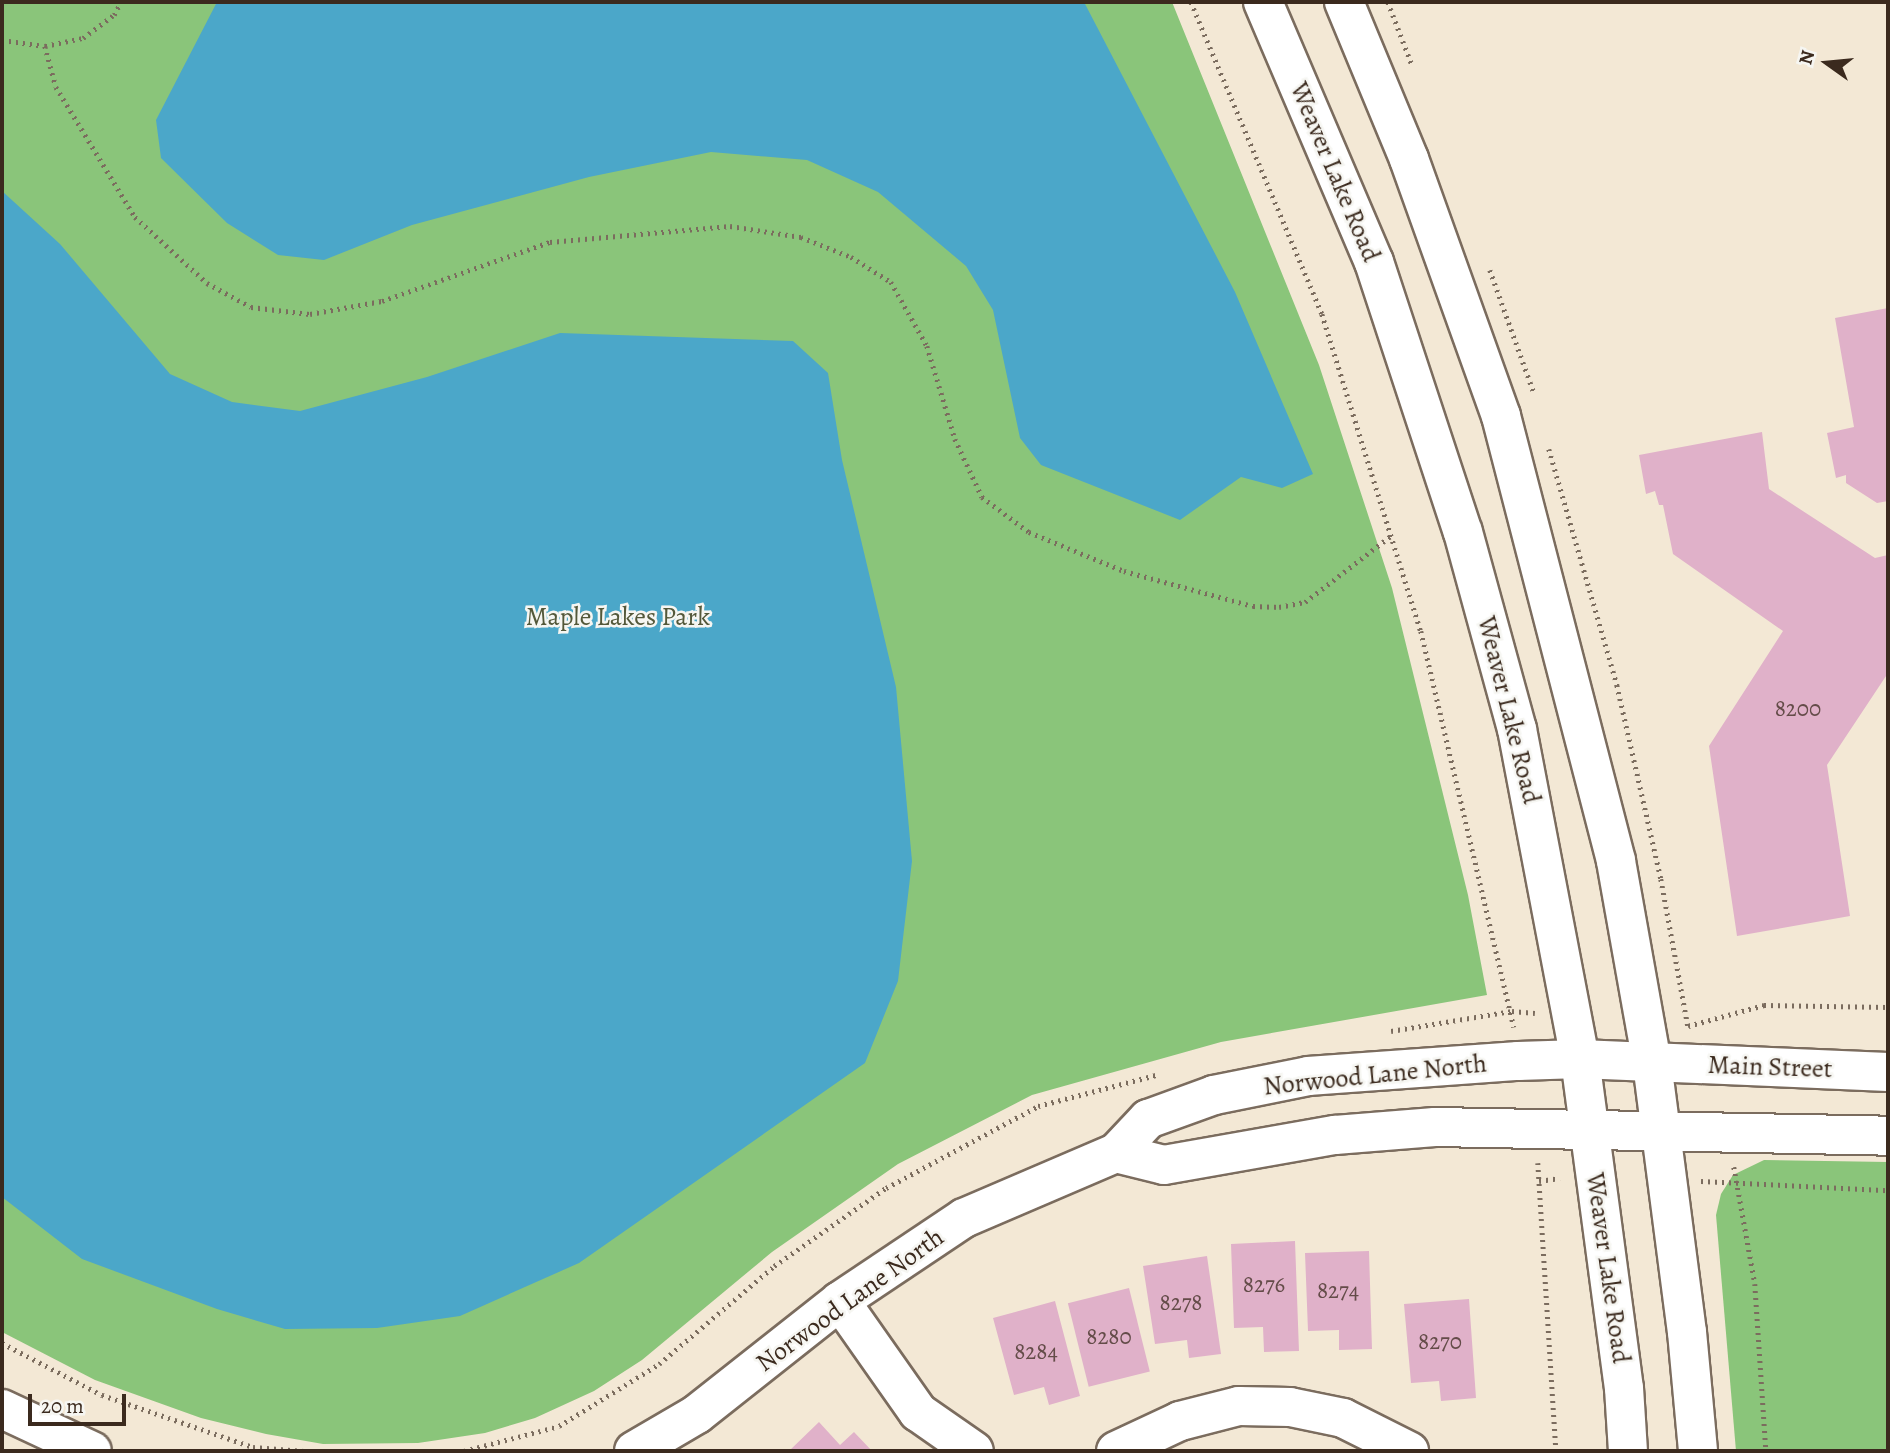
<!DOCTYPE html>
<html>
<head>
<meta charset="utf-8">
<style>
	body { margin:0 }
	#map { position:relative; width:1890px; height:1453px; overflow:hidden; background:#f3e8d5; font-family:Alegreya,serif }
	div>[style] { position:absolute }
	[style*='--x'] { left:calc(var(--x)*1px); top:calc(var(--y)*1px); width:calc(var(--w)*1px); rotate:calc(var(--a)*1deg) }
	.green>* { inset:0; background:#8ac57a }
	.water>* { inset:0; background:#4ba7c9 }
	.building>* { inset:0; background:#e0b1c9; transform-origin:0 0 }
	.path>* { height:4.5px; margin-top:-2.25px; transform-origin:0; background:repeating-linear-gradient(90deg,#7b6c5e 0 2px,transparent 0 7px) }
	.roads { filter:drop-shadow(2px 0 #7b6c5e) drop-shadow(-2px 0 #7b6c5e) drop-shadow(0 2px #7b6c5e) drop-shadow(0 -2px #7b6c5e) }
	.street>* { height:38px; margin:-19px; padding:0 19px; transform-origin:19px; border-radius:19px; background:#fff }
	.secondary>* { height:38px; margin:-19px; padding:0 19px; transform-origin:19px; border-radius:19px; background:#fff }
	span { translate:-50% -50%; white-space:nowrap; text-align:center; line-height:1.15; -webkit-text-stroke:5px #f6f6f2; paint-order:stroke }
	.number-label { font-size:23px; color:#644c49 }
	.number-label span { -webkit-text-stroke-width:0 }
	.street-label { font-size:26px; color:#3b2a1e }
	.park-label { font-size:26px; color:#53583a }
	.frame { position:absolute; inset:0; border:4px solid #3b2a1e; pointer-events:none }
	.north { position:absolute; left:1792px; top:28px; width:70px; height:70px; -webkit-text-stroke:5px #f6f6f2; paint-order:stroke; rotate:285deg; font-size:19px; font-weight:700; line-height:28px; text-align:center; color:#3b2a1e }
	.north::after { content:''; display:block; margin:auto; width:24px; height:32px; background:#3b2a1e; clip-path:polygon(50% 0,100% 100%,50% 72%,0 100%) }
	.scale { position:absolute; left:28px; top:1394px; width:98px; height:32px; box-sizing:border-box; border:4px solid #3b2a1e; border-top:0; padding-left:9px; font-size:21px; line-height:24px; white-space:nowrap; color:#3b2a1e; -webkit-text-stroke:5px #f6f6f2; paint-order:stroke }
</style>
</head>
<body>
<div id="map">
	<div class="green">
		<div style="clip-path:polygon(2px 2px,1172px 2px,1319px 365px,1392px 588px,1468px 895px,1487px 995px,1221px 1042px,1032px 1095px,898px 1164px,772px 1252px,642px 1360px,594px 1391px,535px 1418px,485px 1433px,418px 1443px,323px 1444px,266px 1434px,201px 1418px,95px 1380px,2px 1332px)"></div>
		<div style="clip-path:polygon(1764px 1160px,1888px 1162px,1888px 1451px,1736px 1451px,1716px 1215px,1721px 1194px,1733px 1175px)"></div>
	</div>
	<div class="water">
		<div style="clip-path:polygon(217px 2px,1084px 2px,1235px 292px,1313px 474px,1282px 488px,1241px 477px,1180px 520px,1041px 465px,1020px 438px,993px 310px,966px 266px,878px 192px,807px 160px,711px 152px,589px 177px,412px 225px,324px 260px,278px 255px,227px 223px,161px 158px,156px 120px)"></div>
		<div style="clip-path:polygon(2px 191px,60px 244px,170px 374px,232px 402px,300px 411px,427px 377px,560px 333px,793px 341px,828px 373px,842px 460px,896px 687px,912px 861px,898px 981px,865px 1063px,579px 1263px,460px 1316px,377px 1328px,285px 1329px,217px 1309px,82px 1259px,2px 1197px)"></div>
	</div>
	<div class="building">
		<div style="clip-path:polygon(1888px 308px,1888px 501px,1877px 503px,1846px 483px,1846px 475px,1836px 478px,1827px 433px,1854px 427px,1835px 318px)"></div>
		<div style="clip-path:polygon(1762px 432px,1769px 489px,1875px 558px,1888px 555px,1888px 673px,1827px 765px,1850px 916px,1737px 936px,1709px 746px,1783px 631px,1673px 554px,1663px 505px,1659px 505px,1655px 491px,1646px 494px,1639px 455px)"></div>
		<div style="clip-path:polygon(1295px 1241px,1299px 1351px,1264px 1352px,1263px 1327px,1234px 1328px,1231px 1244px)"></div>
		<div style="clip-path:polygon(1369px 1251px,1372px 1349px,1339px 1350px,1339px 1330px,1308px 1331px,1305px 1253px)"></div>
		<div style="clip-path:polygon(1207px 1256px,1221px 1354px,1189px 1358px,1187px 1340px,1155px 1344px,1143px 1266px)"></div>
		<div style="left:1129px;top:1288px;width:86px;height:63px;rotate:76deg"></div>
		<div style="clip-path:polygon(1469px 1299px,1476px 1398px,1441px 1401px,1439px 1381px,1411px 1383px,1404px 1304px)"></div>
		<div style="clip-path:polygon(1055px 1301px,1080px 1396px,1049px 1405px,1044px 1387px,1014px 1395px,993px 1318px)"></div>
		<div style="clip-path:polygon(819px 1422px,840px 1445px,854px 1432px,872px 1451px,789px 1451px)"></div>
	</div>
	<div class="path">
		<div style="--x:1191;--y:2;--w:338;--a:67.2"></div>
		<div style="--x:1322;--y:314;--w:332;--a:72.7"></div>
		<div style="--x:1421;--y:631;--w:407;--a:76.8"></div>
		<div style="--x:1388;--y:2;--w:67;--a:69.1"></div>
		<div style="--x:2;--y:40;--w:43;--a:7.9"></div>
		<div style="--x:45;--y:46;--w:42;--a:75"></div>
		<div style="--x:56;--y:87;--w:152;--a:58.7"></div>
		<div style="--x:135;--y:217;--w:98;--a:42.5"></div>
		<div style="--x:207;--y:283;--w:50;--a:28.6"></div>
		<div style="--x:251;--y:307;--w:59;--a:6.8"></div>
		<div style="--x:310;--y:314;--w:73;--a:-10.2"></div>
		<div style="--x:382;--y:301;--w:178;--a:-19.4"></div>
		<div style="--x:550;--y:242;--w:181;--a:-5.1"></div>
		<div style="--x:730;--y:226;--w:72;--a:8.8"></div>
		<div style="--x:801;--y:237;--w:54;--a:21.8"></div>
		<div style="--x:851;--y:257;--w:47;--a:32"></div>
		<div style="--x:891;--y:282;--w:73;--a:60.6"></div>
		<div style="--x:927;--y:346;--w:97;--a:73.2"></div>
		<div style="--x:955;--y:439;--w:64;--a:65"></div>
		<div style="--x:982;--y:497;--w:59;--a:36.7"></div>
		<div style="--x:1029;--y:532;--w:103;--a:22.3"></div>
		<div style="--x:1124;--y:571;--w:134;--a:15.2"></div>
		<div style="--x:1253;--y:606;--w:26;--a:2"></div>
		<div style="--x:1279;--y:607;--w:26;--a:-11"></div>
		<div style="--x:1305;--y:602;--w:110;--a:-37.6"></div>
		<div style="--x:45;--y:46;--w:39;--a:-12"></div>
		<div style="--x:83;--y:38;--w:39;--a:-37"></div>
		<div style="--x:114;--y:15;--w:15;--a:-62"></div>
		<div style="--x:1490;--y:270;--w:131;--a:70.3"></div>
		<div style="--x:1549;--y:449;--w:246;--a:73.9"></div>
		<div style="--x:1617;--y:685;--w:199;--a:77.2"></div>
		<div style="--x:1661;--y:879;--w:149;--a:79.6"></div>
		<div style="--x:1688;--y:1026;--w:79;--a:-15.4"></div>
		<div style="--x:1764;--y:1005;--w:124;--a:0.9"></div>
		<div style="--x:1391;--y:1031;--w:123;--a:-9.4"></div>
		<div style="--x:1512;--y:1011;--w:23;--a:5"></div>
		<div style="--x:1538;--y:1163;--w:289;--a:86.4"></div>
		<div style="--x:1734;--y:1167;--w:119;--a:79.8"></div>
		<div style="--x:1755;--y:1284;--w:167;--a:86.2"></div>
		<div style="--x:1539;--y:1181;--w:21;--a:-8"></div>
		<div style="--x:1701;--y:1181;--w:187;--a:2.8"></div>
		<div style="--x:2;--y:1343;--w:113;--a:27.5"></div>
		<div style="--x:102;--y:1395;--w:160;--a:19"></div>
		<div style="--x:253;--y:1447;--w:51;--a:4.5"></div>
		<div style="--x:464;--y:1451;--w:98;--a:-14.7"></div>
		<div style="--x:559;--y:1426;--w:118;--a:-31.8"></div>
		<div style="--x:659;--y:1364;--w:151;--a:-40.4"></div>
		<div style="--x:774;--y:1266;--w:136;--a:-34.9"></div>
		<div style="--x:886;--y:1188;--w:173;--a:-28.3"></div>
		<div style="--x:1038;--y:1106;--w:122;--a:-14.7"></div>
	</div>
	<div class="roads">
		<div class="street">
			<div style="--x:840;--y:1301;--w:136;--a:54.9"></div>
			<div style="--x:918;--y:1412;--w:68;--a:34.9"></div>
			<div style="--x:1116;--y:1451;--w:71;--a:-25.1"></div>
			<div style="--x:1180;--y:1421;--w:61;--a:-14.3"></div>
			<div style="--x:1239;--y:1406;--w:51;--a:1.1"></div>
			<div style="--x:1290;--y:1407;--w:54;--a:11.7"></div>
			<div style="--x:1343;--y:1418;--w:74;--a:26.6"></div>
		</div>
		<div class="secondary">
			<div style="--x:1263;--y:2;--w:283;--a:66.9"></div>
			<div style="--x:1374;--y:262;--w:284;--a:71.8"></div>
			<div style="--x:1463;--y:532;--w:204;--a:74.7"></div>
			<div style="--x:1517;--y:729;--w:336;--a:79.2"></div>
			<div style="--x:1580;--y:1059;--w:332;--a:82.4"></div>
			<div style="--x:1624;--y:1388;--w:63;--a:86.4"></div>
			<div style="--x:1344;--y:2;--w:170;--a:67.5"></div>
			<div style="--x:1409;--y:159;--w:273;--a:70.3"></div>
			<div style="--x:1501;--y:416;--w:460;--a:75.5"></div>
			<div style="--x:1616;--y:861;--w:205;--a:79.9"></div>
			<div style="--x:1652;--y:1063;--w:271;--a:82.6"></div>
			<div style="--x:1687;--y:1332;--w:120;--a:84.7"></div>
			<div style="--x:1116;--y:1153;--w:49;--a:14"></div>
			<div style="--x:1164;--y:1165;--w:174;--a:-10"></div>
			<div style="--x:1335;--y:1135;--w:100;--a:-4.6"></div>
			<div style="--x:1435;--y:1127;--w:453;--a:1.1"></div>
			<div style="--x:2;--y:1409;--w:99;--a:25"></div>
			<div style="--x:634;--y:1451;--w:73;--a:-30.4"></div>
			<div style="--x:697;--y:1414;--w:182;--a:-38.3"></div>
			<div style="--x:840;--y:1301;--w:149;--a:-33.8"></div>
			<div style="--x:964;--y:1218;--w:165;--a:-23.2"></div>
			<div style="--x:1116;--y:1153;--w:47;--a:-46.7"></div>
			<div style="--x:1148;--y:1119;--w:70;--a:-20"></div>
			<div style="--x:1214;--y:1095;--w:96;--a:-11.4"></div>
			<div style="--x:1308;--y:1076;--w:211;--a:-4.1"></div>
			<div style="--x:1518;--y:1061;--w:62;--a:-1.8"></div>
			<div style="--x:1580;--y:1059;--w:308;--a:2.4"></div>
		</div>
	</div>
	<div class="number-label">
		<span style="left:1798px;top:709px">8200</span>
		<span style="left:1264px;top:1285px">8276</span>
		<span style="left:1338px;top:1291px">8274</span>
		<span style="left:1181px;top:1303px">8278</span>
		<span style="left:1109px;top:1337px">8280</span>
		<span style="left:1440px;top:1342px">8270</span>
		<span style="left:1036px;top:1352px">8284</span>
	</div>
	<div class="street-label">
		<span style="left:1335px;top:172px;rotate:67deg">Weaver Lake Road</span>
		<span style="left:1509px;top:710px;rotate:76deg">Weaver Lake Road</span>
		<span style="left:1770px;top:1067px;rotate:2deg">Main Street</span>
		<span style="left:1375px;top:1075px;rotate:-6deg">Norwood Lane North</span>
		<span style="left:1608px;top:1268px;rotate:82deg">Weaver Lake Road</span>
		<span style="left:850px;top:1300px;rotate:-36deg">Norwood Lane North</span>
	</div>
	<div class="park-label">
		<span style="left:618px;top:617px">Maple Lakes Park</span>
	</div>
	<div class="frame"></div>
	<div class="north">N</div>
	<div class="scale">20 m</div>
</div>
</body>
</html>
